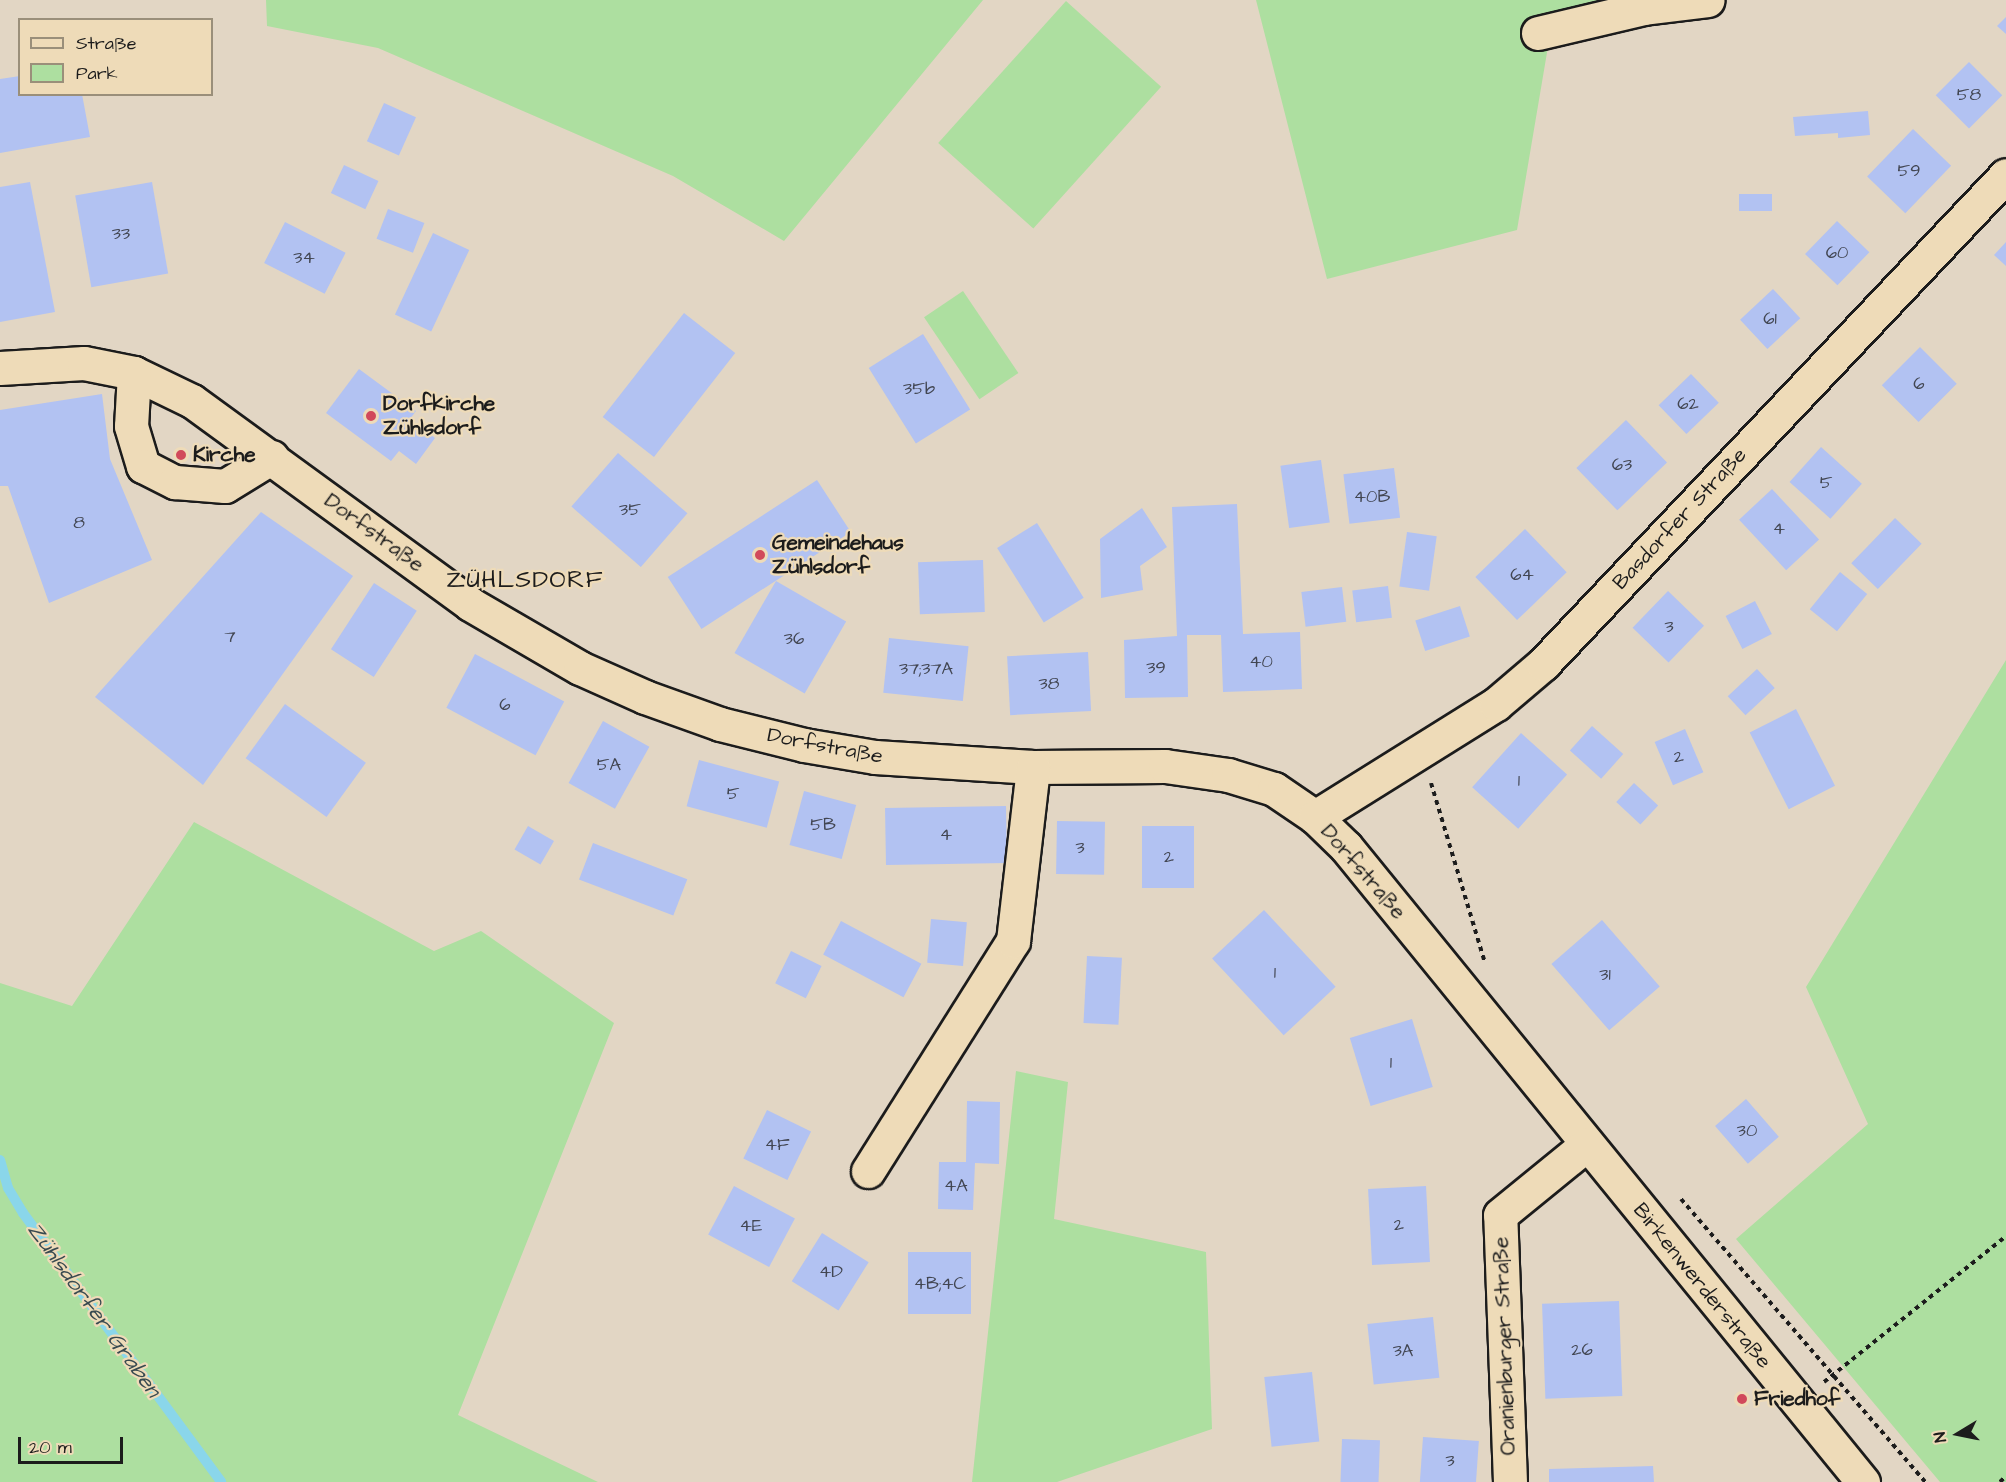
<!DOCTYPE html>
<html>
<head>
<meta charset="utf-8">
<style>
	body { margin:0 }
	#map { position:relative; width:2006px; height:1482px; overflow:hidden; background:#e2d6c4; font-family:"Architects Daughter",sans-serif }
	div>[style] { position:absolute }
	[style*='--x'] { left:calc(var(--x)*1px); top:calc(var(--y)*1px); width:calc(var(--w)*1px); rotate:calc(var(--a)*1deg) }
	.green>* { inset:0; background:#addfa0; transform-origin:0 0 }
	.stream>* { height:10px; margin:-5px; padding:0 5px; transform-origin:5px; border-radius:5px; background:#8ad6ea }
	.building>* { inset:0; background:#b2c2f2; transform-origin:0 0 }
	.path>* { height:4px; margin-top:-2px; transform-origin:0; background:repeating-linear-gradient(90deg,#1c1c1c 0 4.5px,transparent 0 9px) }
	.roads { filter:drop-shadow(2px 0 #1c1c1c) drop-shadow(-2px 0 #1c1c1c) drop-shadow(0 2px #1c1c1c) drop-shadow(0 -2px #1c1c1c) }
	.minor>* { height:33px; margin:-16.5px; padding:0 16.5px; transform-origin:16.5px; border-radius:16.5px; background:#eedbb8 }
	.dots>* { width:16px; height:16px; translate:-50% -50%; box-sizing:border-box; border:3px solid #eedbb8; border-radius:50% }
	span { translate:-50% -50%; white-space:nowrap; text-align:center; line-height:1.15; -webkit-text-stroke:4.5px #eedbb8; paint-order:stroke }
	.number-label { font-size:18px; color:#424652 }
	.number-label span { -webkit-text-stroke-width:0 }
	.poi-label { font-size:21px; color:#1c1c1c; font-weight:700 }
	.left { translate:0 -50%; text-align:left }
	.street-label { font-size:21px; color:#1c1c1c }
	.water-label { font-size:22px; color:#384a50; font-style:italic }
	.quarter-label { font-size:24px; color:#1c1c1c; letter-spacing:1.5px }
	.legend { position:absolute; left:18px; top:18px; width:195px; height:78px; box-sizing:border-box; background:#eedbb8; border:2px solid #9a8f7a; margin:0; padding:8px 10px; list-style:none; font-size:18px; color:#1c1c1c }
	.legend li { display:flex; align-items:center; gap:12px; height:30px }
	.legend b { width:30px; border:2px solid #9a8f7a }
	.north { position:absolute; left:1928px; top:1404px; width:60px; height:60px; -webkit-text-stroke:4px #eedbb8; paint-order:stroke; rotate:260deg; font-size:16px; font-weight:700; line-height:24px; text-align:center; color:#1c1c1c }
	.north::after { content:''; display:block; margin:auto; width:21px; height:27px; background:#1c1c1c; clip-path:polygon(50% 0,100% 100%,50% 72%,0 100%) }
	.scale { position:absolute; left:18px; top:1437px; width:105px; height:27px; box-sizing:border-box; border:3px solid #1c1c1c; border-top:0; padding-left:8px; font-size:18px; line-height:21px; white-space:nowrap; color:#1c1c1c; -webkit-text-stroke:4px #eedbb8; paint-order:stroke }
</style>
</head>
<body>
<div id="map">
	<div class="green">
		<div style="clip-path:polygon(266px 0,983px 0,784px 241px,673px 176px,378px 48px,267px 26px)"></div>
		<div style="clip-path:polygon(1256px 0,1713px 0,1552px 23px,1517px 230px,1327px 279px)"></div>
		<div style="left:1066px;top:1px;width:128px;height:191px;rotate:42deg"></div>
		<div style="left:963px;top:291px;width:99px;height:47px;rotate:56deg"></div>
		<div style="clip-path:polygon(2006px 660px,2006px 1482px,1940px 1482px,1736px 1239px,1868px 1124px,1806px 987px)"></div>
		<div style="clip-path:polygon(194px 822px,434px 951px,481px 931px,614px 1023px,458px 1415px,598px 1482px,0 1482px,0 983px,72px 1006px)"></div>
		<div style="clip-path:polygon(1016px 1071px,1068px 1082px,1054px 1219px,1206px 1252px,1212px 1429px,1057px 1482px,972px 1482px)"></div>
	</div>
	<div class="stream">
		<div style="--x:0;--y:1160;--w:29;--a:74"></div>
		<div style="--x:8;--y:1188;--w:29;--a:59"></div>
		<div style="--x:23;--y:1213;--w:334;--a:53.6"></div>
	</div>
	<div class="building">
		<div style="clip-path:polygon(2006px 17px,2006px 34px,1997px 26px)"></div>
		<div style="left:1969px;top:62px;width:47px;height:47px;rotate:45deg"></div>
		<div style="clip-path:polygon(20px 76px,20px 94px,82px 94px,90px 137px,0 153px,0 79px)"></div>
		<div style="left:384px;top:103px;width:35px;height:42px;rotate:24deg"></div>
		<div style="clip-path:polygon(1868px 111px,1870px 135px,1838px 138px,1838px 133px,1795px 136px,1793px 117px)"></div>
		<div style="left:1913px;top:129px;width:53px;height:66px;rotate:44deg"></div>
		<div style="left:344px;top:165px;width:38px;height:31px;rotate:25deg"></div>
		<div style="clip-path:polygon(30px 182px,55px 312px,0 322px,0 187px)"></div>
		<div style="left:152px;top:182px;width:93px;height:78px;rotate:80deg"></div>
		<div style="left:1772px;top:194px;width:17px;height:33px;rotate:90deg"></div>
		<div style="left:388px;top:209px;width:39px;height:32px;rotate:21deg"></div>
		<div style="left:1837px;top:221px;width:45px;height:46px;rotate:44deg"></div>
		<div style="left:285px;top:222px;width:68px;height:46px;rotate:27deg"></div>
		<div style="left:433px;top:233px;width:40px;height:90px;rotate:25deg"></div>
		<div style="clip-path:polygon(2006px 242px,2006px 266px,1994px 255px)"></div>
		<div style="left:1773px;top:289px;width:40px;height:45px;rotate:47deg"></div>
		<div style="left:684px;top:313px;width:65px;height:132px;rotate:38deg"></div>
		<div style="left:923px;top:334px;width:89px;height:64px;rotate:58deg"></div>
		<div style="left:1920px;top:347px;width:52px;height:54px;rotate:45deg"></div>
		<div style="clip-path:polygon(359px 369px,416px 411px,410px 419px,435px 438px,416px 464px,399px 451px,391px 461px,326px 413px)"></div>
		<div style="left:1691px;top:374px;width:40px;height:45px;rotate:46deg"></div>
		<div style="clip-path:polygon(102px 394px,110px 459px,152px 560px,49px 603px,8px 486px,0 486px,0 410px)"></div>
		<div style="left:1626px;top:420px;width:59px;height:69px;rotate:46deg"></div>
		<div style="left:1821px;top:447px;width:55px;height:47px;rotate:42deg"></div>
		<div style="left:618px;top:453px;width:92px;height:71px;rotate:41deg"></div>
		<div style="left:1321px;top:460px;width:63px;height:41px;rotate:82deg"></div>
		<div style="left:1394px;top:468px;width:50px;height:51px;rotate:83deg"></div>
		<div style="left:817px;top:480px;width:62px;height:178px;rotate:57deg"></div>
		<div style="left:1772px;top:489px;width:69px;height:45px;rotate:47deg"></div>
		<div style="clip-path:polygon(1237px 504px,1243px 634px,1300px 632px,1302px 689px,1223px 692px,1221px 635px,1187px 635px,1188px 697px,1125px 698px,1124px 640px,1177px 636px,1172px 507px)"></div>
		<div style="clip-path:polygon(1142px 508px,1167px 547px,1140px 566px,1143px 590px,1101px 598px,1100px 539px)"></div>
		<div style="clip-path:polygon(261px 512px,353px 576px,203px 785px,95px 697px)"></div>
		<div style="left:1895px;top:518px;width:37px;height:63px;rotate:44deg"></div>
		<div style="left:1037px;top:523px;width:88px;height:47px;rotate:58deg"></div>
		<div style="left:1525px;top:529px;width:60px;height:69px;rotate:46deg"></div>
		<div style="left:1407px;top:532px;width:30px;height:55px;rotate:8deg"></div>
		<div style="left:983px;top:560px;width:52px;height:65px;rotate:88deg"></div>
		<div style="left:1840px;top:572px;width:35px;height:48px;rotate:39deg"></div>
		<div style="left:776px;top:581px;width:81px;height:83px;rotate:30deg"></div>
		<div style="left:374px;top:583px;width:51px;height:79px;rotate:33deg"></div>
		<div style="left:1388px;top:586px;width:32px;height:36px;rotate:83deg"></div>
		<div style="left:1342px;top:587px;width:35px;height:41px;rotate:83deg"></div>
		<div style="left:1668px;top:591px;width:50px;height:51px;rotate:44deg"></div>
		<div style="left:1755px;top:601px;width:37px;height:33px;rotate:63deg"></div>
		<div style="left:1460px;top:606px;width:32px;height:47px;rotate:72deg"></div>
		<div style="left:889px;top:638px;width:80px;height:55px;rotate:6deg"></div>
		<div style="left:1088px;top:652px;width:59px;height:81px;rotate:87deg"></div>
		<div style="left:475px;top:654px;width:101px;height:61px;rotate:28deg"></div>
		<div style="left:1757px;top:669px;width:26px;height:40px;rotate:47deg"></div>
		<div style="left:285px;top:704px;width:100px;height:67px;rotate:36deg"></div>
		<div style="left:1796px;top:709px;width:86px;height:52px;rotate:63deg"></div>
		<div style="left:603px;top:721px;width:53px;height:71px;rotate:29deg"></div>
		<div style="left:1592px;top:726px;width:42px;height:33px;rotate:42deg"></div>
		<div style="left:1685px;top:729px;width:47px;height:33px;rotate:67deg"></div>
		<div style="left:1521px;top:733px;width:62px;height:73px;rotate:42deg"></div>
		<div style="left:699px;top:760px;width:83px;height:48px;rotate:15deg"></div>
		<div style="left:1634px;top:783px;width:33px;height:26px;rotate:43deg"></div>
		<div style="left:804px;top:791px;width:54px;height:56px;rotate:15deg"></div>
		<div style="left:1006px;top:806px;width:57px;height:121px;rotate:89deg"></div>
		<div style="left:1057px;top:821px;width:48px;height:53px;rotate:1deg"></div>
		<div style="left:528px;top:826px;width:30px;height:27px;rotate:30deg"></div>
		<div style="left:1142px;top:826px;width:52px;height:62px"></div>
		<div style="left:593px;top:843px;width:101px;height:39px;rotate:21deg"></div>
		<div style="left:1264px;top:910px;width:105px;height:71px;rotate:47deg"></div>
		<div style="left:931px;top:919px;width:36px;height:44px;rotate:5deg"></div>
		<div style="left:1602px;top:920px;width:88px;height:67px;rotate:49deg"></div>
		<div style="left:841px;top:921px;width:91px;height:38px;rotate:28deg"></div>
		<div style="left:791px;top:951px;width:34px;height:36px;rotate:26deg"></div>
		<div style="left:1087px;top:956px;width:35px;height:67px;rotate:3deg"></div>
		<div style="left:1412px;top:1019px;width:71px;height:65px;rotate:73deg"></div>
		<div style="left:1746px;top:1099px;width:50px;height:41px;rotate:49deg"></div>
		<div style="clip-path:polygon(967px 1101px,1000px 1102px,999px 1164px,975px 1163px,973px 1210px,938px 1209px,939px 1162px,966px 1162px)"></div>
		<div style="left:767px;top:1110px;width:49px;height:54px;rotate:26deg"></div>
		<div style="left:734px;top:1186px;width:69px;height:55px;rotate:28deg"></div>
		<div style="left:1426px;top:1186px;width:76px;height:58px;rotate:87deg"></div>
		<div style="left:822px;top:1233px;width:55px;height:57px;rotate:32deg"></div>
		<div style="left:971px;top:1252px;width:62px;height:63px;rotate:90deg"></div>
		<div style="left:1619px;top:1301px;width:95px;height:77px;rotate:88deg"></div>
		<div style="left:1433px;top:1317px;width:61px;height:66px;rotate:84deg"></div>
		<div style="left:1312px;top:1372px;width:70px;height:48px;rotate:84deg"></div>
		<div style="left:1423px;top:1437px;width:56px;height:45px;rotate:4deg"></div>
		<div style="left:1342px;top:1439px;width:38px;height:43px;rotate:2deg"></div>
		<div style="clip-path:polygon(1653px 1466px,1654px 1482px,1549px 1482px,1549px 1469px)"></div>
	</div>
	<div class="path">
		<div style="--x:1431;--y:783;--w:185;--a:73.3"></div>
		<div style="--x:1681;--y:1199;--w:374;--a:49.2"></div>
		<div style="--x:1824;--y:1382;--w:233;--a:-38.7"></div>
		<div style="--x:2000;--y:1482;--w:8;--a:-45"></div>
	</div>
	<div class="roads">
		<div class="minor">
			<div style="--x:1538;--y:33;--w:109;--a:-13.3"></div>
			<div style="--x:1644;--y:8;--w:64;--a:-7.1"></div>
			<div style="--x:0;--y:368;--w:84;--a:-3.4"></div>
			<div style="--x:84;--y:363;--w:51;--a:11.3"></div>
			<div style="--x:134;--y:373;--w:64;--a:25.8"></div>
			<div style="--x:192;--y:401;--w:344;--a:36.1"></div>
			<div style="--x:470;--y:604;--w:127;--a:30.2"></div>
			<div style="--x:580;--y:668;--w:71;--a:24"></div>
			<div style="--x:645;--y:697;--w:80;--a:19.8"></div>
			<div style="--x:720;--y:724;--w:87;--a:14"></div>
			<div style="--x:804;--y:745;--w:72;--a:9.6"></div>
			<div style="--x:875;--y:757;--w:158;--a:3.6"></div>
			<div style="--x:1033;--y:767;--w:132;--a:-0.4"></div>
			<div style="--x:1165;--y:766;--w:64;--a:8.1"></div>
			<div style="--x:1228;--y:775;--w:48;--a:16.9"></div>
			<div style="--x:1274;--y:789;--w:50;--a:34.3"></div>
			<div style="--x:1315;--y:817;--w:43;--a:44.1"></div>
			<div style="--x:1346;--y:847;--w:819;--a:50.85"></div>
			<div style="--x:134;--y:373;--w:53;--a:93.2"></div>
			<div style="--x:131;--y:426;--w:42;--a:73.3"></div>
			<div style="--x:143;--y:466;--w:36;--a:27"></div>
			<div style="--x:175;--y:482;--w:50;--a:4.6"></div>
			<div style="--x:225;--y:486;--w:55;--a:-31.7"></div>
			<div style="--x:1315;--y:817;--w:213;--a:-32"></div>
			<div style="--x:1496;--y:704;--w:62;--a:-40.4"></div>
			<div style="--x:1543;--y:664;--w:673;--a:-46.56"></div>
			<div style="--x:868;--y:1171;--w:272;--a:-57.8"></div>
			<div style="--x:1013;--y:941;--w:175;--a:-83.4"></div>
			<div style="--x:1510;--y:1482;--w:267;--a:-92.1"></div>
			<div style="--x:1500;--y:1215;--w:112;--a:-39.2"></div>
		</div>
	</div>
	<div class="dots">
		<div style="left:371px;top:416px;background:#d1495b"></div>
		<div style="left:181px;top:455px;background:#d1495b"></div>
		<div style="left:760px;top:555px;background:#d1495b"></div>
		<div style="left:1742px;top:1399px;background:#d1495b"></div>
	</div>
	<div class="number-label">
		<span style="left:1969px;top:95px">58</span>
		<span style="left:1909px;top:171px">59</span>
		<span style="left:121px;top:234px">33</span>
		<span style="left:1837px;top:253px">60</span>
		<span style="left:304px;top:258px">34</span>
		<span style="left:1770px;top:319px">61</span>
		<span style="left:1919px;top:384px">6</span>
		<span style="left:919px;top:389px">35b</span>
		<span style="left:1688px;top:404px">62</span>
		<span style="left:1622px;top:465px">63</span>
		<span style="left:1826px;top:483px">5</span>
		<span style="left:1372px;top:497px">40B</span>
		<span style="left:630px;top:510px">35</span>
		<span style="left:79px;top:523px">8</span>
		<span style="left:1779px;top:529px">4</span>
		<span style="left:1522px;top:575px">64</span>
		<span style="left:1669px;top:627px">3</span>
		<span style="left:230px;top:637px">7</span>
		<span style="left:794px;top:639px">36</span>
		<span style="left:1261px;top:662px">40</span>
		<span style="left:1156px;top:668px">39</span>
		<span style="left:926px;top:669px">37;37A</span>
		<span style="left:1049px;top:684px">38</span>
		<span style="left:505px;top:705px">6</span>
		<span style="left:1679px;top:757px">2</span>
		<span style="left:609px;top:765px">5A</span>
		<span style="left:1519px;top:781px">1</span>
		<span style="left:733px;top:794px">5</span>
		<span style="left:823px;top:825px">5B</span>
		<span style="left:946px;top:835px">4</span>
		<span style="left:1080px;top:848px">3</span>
		<span style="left:1169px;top:857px">2</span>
		<span style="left:1275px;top:973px">1</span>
		<span style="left:1605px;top:975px">31</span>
		<span style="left:1391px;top:1063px">1</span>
		<span style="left:1747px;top:1131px">30</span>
		<span style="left:777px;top:1145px">4F</span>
		<span style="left:956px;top:1186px">4A</span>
		<span style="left:1399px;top:1225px">2</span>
		<span style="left:751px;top:1226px">4E</span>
		<span style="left:831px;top:1272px">4D</span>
		<span style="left:940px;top:1284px">4B;4C</span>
		<span style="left:1582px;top:1350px">26</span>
		<span style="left:1403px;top:1351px">3A</span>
		<span style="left:1450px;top:1461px">3</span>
	</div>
	<div class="poi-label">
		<span class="left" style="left:383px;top:416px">Dorfkirche<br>Zühlsdorf</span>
		<span class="left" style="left:193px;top:455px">Kirche</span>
		<span class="left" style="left:772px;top:555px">Gemeindehaus<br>Zühlsdorf</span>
		<span class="left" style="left:1754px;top:1399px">Friedhof</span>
	</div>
	<div class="street-label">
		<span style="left:1680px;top:519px;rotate:-47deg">Basdorfer Straße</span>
		<span style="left:374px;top:533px;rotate:36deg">Dorfstraße</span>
		<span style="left:825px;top:746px;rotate:11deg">Dorfstraße</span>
		<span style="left:1363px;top:872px;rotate:49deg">Dorfstraße</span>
		<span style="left:1702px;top:1286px;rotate:51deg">Birkenwerderstraße</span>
		<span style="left:1505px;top:1346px;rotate:-92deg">Oranienburger Straße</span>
	</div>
	<div class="water-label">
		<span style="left:94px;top:1310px;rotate:54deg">Zühlsdorfer Graben</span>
	</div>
	<div class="quarter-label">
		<span style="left:525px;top:581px">ZÜHLSDORF</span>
	</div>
	<ul class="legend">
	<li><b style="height:8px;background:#eedbb8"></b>Straße</li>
	<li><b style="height:16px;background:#addfa0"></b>Park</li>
	</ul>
	<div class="north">N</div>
	<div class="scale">20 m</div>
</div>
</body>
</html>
